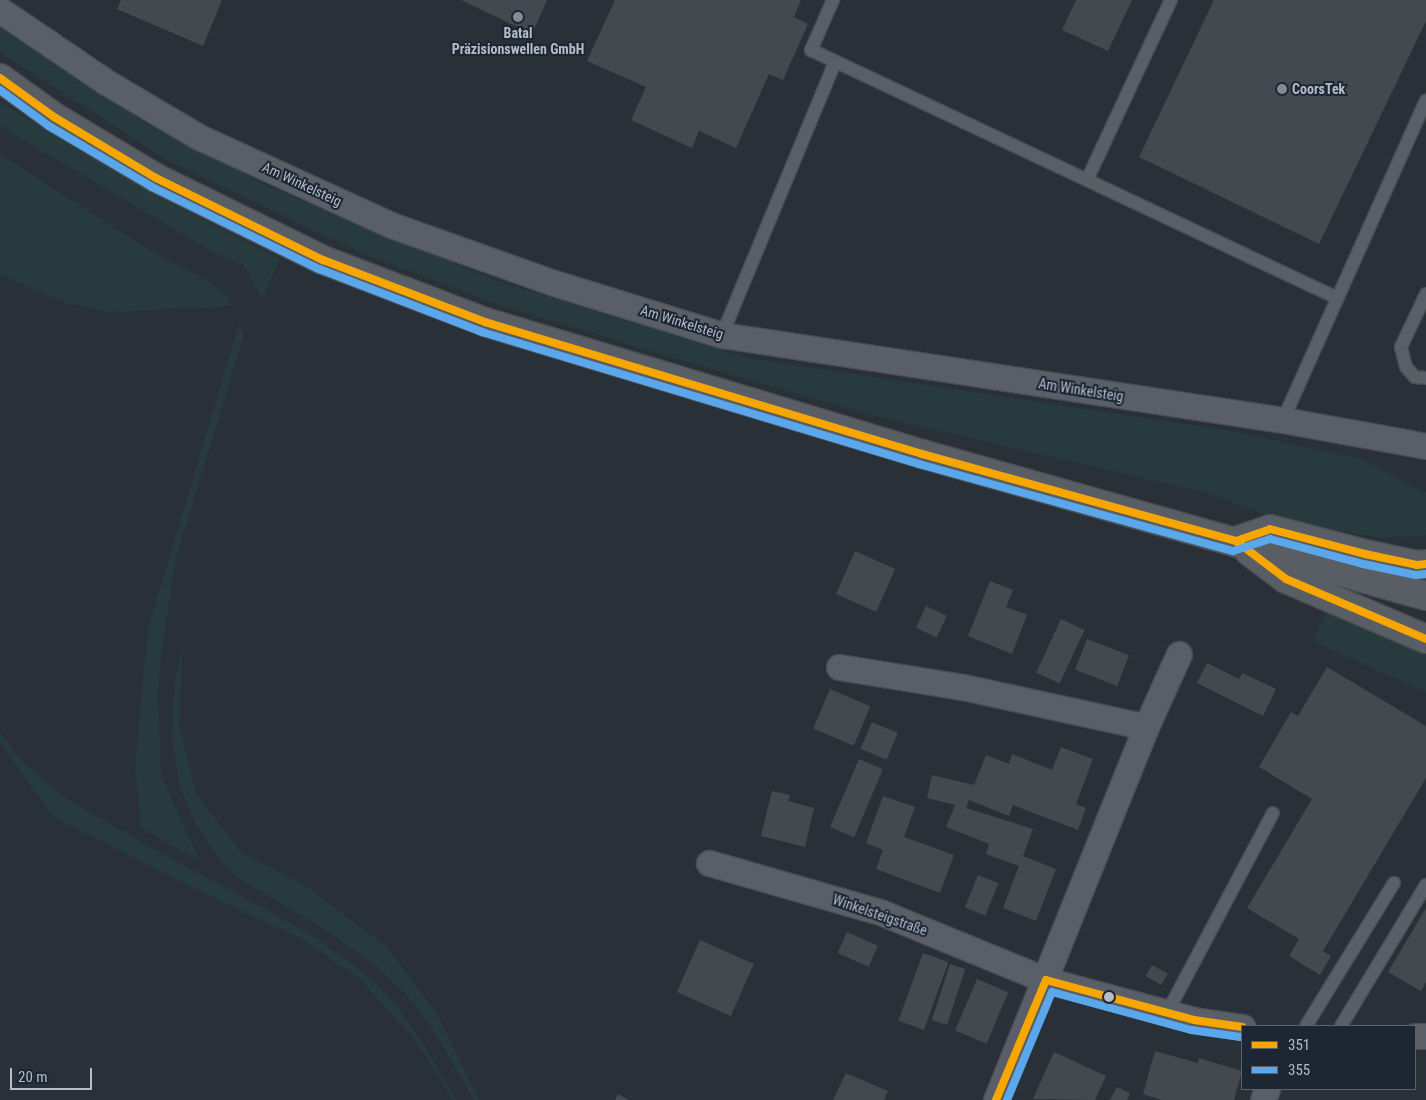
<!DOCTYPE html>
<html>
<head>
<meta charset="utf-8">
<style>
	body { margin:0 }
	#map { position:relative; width:1426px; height:1100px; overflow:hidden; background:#2a3038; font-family:"Roboto Condensed",sans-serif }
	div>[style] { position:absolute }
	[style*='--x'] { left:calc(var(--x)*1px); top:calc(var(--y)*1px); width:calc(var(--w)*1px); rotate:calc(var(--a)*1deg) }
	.green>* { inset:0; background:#273a3e }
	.building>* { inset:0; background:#444950; transform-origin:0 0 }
	.roads { filter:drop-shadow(1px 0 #484c53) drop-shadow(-1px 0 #484c53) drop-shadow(0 1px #484c53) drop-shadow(0 -1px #484c53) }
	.lane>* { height:12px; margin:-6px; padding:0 6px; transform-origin:6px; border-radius:6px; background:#5a5e66 }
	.street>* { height:25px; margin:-12.5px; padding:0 12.5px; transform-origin:12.5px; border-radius:12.5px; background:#5a5e66 }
	.secondary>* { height:28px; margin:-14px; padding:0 14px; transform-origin:14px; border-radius:14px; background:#595d64 }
	.bus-1>* { height:8px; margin:-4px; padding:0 4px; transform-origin:4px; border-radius:4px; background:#f7a600 }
	.bus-2>* { height:8px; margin:-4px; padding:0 4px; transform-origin:4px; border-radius:4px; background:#5aa8eb }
	.dots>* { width:14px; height:14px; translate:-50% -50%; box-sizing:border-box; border:2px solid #1d2633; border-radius:50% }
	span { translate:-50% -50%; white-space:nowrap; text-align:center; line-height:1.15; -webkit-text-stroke:4px #1d2633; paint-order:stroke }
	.poi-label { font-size:14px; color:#b4bcc9; font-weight:700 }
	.left { translate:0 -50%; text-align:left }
	.street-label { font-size:14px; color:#b4bcc9 }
	.legend { position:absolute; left:1241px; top:1025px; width:175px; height:65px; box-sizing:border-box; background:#1d2633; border:1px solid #59626f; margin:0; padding:6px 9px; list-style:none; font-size:15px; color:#b4bcc9 }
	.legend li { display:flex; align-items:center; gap:10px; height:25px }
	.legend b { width:25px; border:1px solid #59626f }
	.scale { position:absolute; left:10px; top:1068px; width:82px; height:22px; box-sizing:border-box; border:2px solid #b4bcc9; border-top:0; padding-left:6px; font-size:15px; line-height:18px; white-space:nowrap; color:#b4bcc9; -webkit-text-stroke:4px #1d2633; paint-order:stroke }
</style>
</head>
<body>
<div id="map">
	<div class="green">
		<div style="clip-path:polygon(0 23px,28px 45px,146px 123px,270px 187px,498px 281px,747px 358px,1231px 431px,1361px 459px,1426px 493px,1426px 535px,1379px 538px,1278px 519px,1207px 493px,872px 415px,691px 363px,491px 302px,357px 251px,167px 160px,0 52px)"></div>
		<div style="clip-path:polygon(0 102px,161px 198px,280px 259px,262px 299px,244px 265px,213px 252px,0 126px)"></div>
		<div style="clip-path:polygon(0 154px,146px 248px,210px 282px,228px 297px,232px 306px,111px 312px,66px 303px,0 275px)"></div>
		<div style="clip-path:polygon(239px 324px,244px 335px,176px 558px,161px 654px,158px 694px,161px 775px,200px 861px,141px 828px,135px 767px,148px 629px)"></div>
		<div style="clip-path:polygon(1330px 606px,1426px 647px,1426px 692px,1312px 641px)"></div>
		<div style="clip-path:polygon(183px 642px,179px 725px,196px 793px,242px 853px,304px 885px,386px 946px,437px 1014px,479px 1100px,474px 1100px,434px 1031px,406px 994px,375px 965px,327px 931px,238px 878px,222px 863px,196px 825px,180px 787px,172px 736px,175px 681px)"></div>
		<div style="clip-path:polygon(0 733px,19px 757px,41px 778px,70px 801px,162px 854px,231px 890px,306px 932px,353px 964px,382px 989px,398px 1008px,422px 1041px,456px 1100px,453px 1100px,414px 1039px,359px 978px,300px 938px,220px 901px,53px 817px,4px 749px,0 742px)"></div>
	</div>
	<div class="building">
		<div style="clip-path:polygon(121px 0,222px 0,203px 46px,117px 9px)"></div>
		<div style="clip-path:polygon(461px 0,547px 0,532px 34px)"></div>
		<div style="clip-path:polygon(615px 0,801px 0,794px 17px,808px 24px,783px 80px,769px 74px,736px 148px,699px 131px,692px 148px,631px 120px,646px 87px,587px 61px)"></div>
		<div style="clip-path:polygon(1076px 0,1132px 0,1108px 51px,1062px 30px)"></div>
		<div style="clip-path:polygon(1214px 0,1426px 0,1426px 21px,1319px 244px,1139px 157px)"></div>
		<div style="left:855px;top:551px;width:44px;height:47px;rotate:24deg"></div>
		<div style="clip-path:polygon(990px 581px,1013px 590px,1006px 607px,1027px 615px,1012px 654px,968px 636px)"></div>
		<div style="left:926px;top:606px;width:23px;height:24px;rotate:25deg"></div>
		<div style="left:1061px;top:619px;width:26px;height:59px;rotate:25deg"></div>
		<div style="left:1087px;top:639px;width:45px;height:33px;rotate:21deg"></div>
		<div style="clip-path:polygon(1207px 663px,1239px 679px,1242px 673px,1276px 689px,1263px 716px,1197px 683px)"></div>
		<div style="clip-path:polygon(1327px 667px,1426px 726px,1426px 778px,1323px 951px,1331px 956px,1320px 975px,1289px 956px,1299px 939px,1247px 908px,1312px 799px,1259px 767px,1291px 712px,1298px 716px)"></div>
		<div style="left:830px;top:689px;width:44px;height:43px;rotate:23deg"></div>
		<div style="left:872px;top:722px;width:28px;height:29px;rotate:23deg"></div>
		<div style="clip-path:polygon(1061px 747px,1093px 759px,1076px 804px,1086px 808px,1078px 830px,1013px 805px,1009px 816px,969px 800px,966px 808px,1033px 829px,1023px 856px,1056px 869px,1036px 921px,1003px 908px,1019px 866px,986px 854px,989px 844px,946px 827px,955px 805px,927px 798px,932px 775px,974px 785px,986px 755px,1009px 764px,1012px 754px,1052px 770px)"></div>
		<div style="left:859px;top:759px;width:26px;height:74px;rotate:23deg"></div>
		<div style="clip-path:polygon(772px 791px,790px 795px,788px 801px,814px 808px,805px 847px,761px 836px)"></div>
		<div style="clip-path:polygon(883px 796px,915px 807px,904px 837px,954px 855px,940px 893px,876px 869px,883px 850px,866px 843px)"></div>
		<div style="left:978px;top:875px;width:22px;height:35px;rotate:22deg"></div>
		<div style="clip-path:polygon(1426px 908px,1426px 982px,1421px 991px,1388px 972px)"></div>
		<div style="left:847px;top:932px;width:34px;height:23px;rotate:24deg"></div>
		<div style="left:700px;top:940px;width:59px;height:57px;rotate:24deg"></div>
		<div style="left:923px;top:953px;width:27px;height:72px;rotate:20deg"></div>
		<div style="left:950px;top:964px;width:16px;height:59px;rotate:18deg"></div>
		<div style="left:1152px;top:965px;width:18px;height:13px;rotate:29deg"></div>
		<div style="left:977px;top:979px;width:34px;height:56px;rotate:23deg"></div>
		<div style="clip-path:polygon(1155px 1051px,1198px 1063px,1199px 1058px,1242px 1071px,1234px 1100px,1162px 1100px,1143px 1094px)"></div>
		<div style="clip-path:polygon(1054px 1052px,1106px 1076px,1095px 1100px,1033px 1099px)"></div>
		<div style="clip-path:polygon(846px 1073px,888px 1091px,884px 1100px,833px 1100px)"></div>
		<div style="clip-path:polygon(1117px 1087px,1130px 1093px,1127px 1100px,1110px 1100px)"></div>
		<div style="clip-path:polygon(618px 1094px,629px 1100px,615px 1100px)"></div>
	</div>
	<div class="roads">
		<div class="lane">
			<div style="--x:833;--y:0;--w:55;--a:113.7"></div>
			<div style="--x:811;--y:50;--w:582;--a:25.24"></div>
			<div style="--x:1087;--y:180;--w:199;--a:-65"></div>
			<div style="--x:1426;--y:294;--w:59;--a:115.3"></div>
			<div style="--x:1401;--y:347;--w:21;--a:76"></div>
			<div style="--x:1406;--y:367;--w:13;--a:48"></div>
			<div style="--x:1415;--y:377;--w:11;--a:5"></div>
			<div style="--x:722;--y:335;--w:295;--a:-67.5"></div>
			<div style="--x:1283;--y:420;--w:350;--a:-65.9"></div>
			<div style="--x:1167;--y:1013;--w:226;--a:-62.1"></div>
			<div style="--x:1306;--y:1026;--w:168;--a:-58.4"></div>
			<div style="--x:1341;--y:1026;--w:165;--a:-58.9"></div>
		</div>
		<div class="street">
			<div style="--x:0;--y:10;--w:128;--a:34.2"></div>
			<div style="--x:106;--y:82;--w:108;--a:30.6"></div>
			<div style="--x:199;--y:137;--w:211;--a:24.6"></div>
			<div style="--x:391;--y:225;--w:173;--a:19.6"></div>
			<div style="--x:554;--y:283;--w:176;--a:17.2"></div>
			<div style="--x:722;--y:335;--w:567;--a:8.62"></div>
			<div style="--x:1283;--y:420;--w:145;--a:10.3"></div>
			<div style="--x:839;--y:667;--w:126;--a:9.2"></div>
			<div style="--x:963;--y:687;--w:187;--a:12.3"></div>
			<div style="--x:709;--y:863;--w:178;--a:16"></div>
			<div style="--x:880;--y:912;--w:179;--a:22.3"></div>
			<div style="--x:1046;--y:980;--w:153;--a:15.1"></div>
			<div style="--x:1194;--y:1020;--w:49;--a:8.3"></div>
			<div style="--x:1415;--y:1036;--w:11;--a:0"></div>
			<div style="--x:996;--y:1100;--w:402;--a:-68.1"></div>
			<div style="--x:1146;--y:727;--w:80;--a:-65.7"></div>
			<div style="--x:1263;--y:1100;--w:12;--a:-70"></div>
		</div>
		<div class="secondary">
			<div style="--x:0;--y:78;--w:67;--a:35.8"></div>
			<div style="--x:54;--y:117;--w:119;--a:30.9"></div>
			<div style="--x:156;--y:178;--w:186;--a:26.2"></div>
			<div style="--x:323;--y:260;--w:173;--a:20.9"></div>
			<div style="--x:485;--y:322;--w:457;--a:16.8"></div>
			<div style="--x:922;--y:454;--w:524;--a:15.73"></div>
			<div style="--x:1236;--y:541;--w:36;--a:-19"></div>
			<div style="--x:1270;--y:529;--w:98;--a:14.7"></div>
			<div style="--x:1365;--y:554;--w:53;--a:11.9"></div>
			<div style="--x:1417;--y:565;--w:9;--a:-6"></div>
			<div style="--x:1249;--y:551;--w:46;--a:37.1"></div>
			<div style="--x:1286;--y:579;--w:152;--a:23.2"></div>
		</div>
	</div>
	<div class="bus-1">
		<div style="--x:0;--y:78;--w:67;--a:35.8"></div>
		<div style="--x:54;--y:117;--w:119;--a:30.9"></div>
		<div style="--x:156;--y:178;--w:186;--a:26.2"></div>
		<div style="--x:323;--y:260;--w:173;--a:20.9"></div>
		<div style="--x:485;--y:322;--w:457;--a:16.8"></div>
		<div style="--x:922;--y:454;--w:326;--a:15.5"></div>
		<div style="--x:1236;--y:541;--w:63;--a:37.2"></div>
		<div style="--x:1286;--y:579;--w:152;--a:23.2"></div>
		<div style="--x:1236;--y:541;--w:36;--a:-19"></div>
		<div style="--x:1270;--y:529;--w:98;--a:14.7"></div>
		<div style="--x:1365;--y:554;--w:53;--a:11.9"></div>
		<div style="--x:1417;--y:565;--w:9;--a:-6"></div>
		<div style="--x:1046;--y:980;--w:153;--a:15.1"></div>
		<div style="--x:1194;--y:1020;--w:49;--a:8.3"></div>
		<div style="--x:996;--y:1100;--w:130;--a:-67.4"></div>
	</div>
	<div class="bus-2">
		<div style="--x:0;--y:90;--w:61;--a:36.3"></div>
		<div style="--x:49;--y:126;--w:120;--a:30.6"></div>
		<div style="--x:152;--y:187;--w:186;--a:26.2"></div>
		<div style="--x:319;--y:269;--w:175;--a:21.1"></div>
		<div style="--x:482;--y:332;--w:457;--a:16.8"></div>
		<div style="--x:919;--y:464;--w:326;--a:15.5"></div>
		<div style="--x:1233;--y:551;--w:39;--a:-18"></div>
		<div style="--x:1270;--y:539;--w:96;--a:15"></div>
		<div style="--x:1363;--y:564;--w:53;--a:11.9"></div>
		<div style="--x:1415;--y:575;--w:11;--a:-5"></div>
		<div style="--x:1007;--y:1100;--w:117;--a:-67.4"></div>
		<div style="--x:1052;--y:992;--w:144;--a:15.3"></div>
		<div style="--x:1191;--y:1030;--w:50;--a:8"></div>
	</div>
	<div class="dots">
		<div style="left:518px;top:17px;background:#848b96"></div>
		<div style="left:1282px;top:89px;background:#848b96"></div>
		<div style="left:1109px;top:997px;background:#b4bcc9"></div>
	</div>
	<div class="poi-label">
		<span style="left:518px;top:41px">Batal<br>Präzisionswellen GmbH</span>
		<span class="left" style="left:1292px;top:89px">CoorsTek</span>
	</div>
	<div class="street-label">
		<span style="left:302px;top:184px;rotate:25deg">Am Winkelsteig</span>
		<span style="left:682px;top:322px;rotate:17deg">Am Winkelsteig</span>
		<span style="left:1081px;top:390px;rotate:9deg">Am Winkelsteig</span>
		<span style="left:880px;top:915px;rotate:19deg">Winkelsteigstraße</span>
	</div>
	<ul class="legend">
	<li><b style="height:6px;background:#f7a600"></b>351</li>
	<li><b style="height:6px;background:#5aa8eb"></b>355</li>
	</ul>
	<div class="scale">20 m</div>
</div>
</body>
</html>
